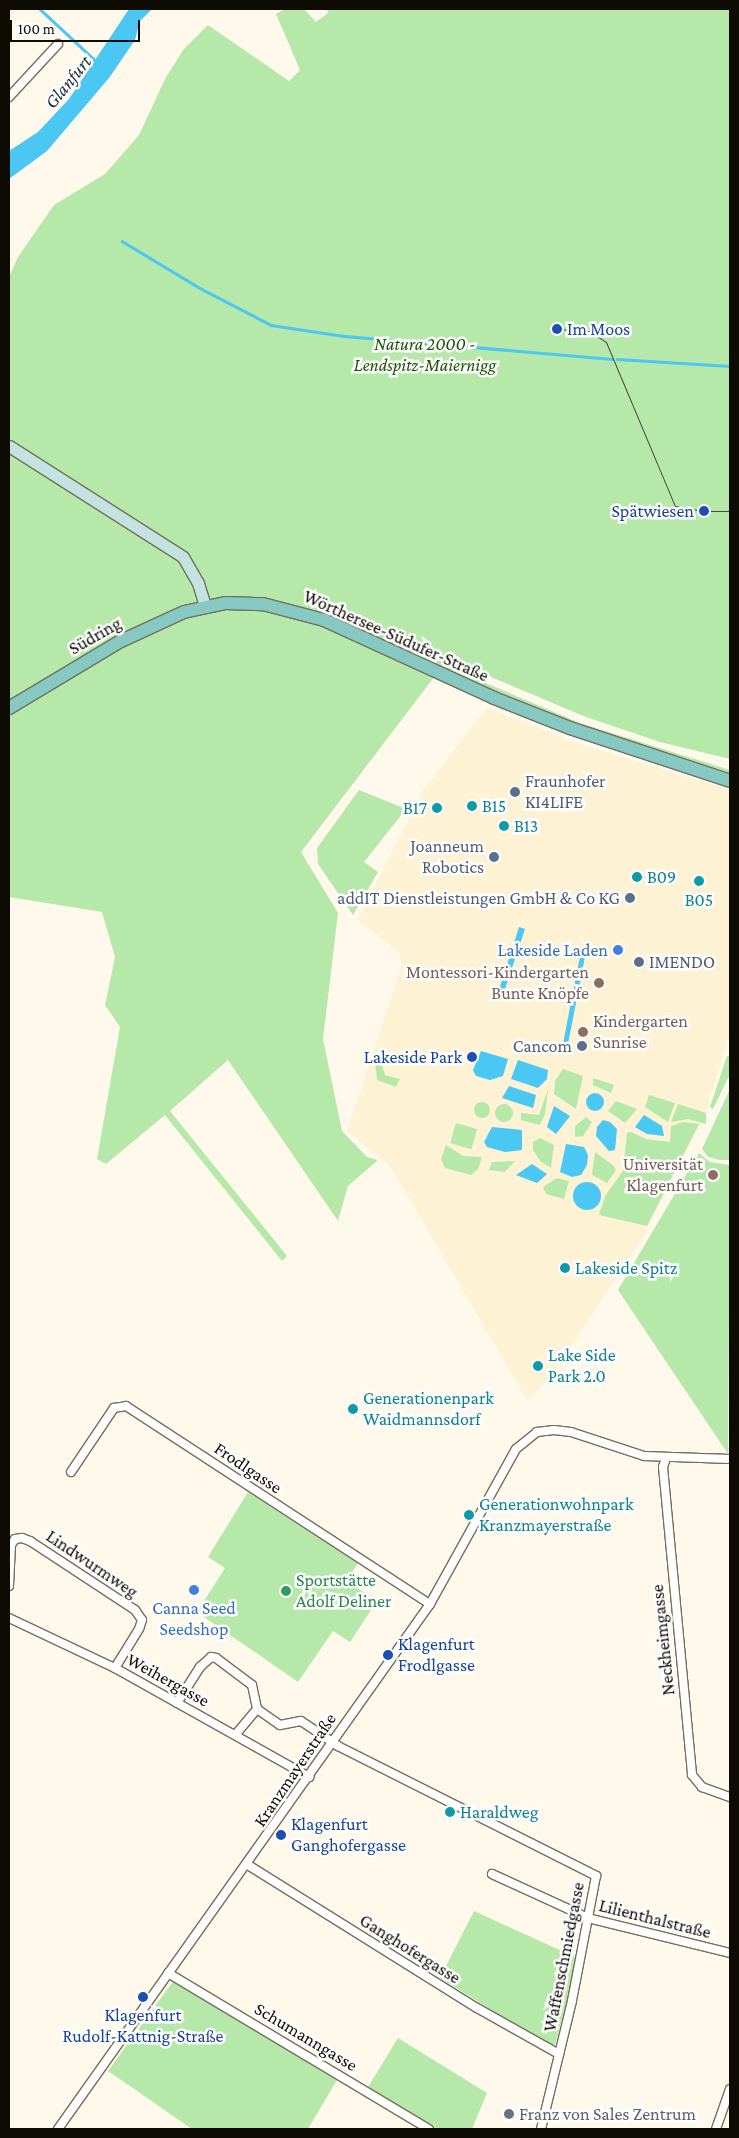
<!DOCTYPE html>
<html>
<head>
<meta charset="utf-8">
<style>
	body { margin:0 }
	#map { position:relative; width:739px; height:2138px; overflow:hidden; background:#fff9ec; font-family:"Crimson Pro",serif }
	div>[style] { position:absolute }
	[style*='--x'] { left:calc(var(--x)*1px); top:calc(var(--y)*1px); width:calc(var(--w)*1px); rotate:calc(var(--a)*1deg) }
	.built>* { inset:0; background:#fef2d4 }
	.green>* { inset:0; background:#b6e8a9; transform-origin:0 0 }
	.round { border-radius:50% }
	.water>* { inset:0; background:#4ac7f2; transform-origin:0 0 }
	.stream>* { height:2.5px; margin:-1.25px; padding:0 1.25px; transform-origin:1.25px; border-radius:1.25px; background:#4ac7f2 }
	.roads { filter:drop-shadow(1px 0 #766e5b) drop-shadow(-1px 0 #766e5b) drop-shadow(0 1px #766e5b) drop-shadow(0 -1px #766e5b) }
	.street>* { height:8px; margin:-4px; padding:0 4px; transform-origin:4px; border-radius:4px; background:#fff }
	.secondary>* { height:11px; margin:-5.5px; padding:0 5.5px; transform-origin:5.5px; border-radius:5.5px; background:#c2e3e0 }
	.primary>* { height:12px; margin:-6px; padding:0 6px; transform-origin:6px; border-radius:6px; background:#86c8c2 }
	.tram>* { height:1px; margin:-0.5px; padding:0 0.5px; transform-origin:0.5px; border-radius:0.5px; background:#4a463e }
	.dots>* { width:14px; height:14px; translate:-50% -50%; box-sizing:border-box; border:2px solid #fff; border-radius:50% }
	span { translate:-50% -50%; white-space:nowrap; text-align:center; line-height:1.15; -webkit-text-stroke:5px #fff; paint-order:stroke }
	.transit-label { font-size:18px; color:#164399 }
	.left { translate:0 -50%; text-align:left }
	.right { translate:-100% -50%; text-align:right }
	.park-label { font-size:18px; color:#1b5502; font-style:italic }
	.street-label { font-size:18px; color:#0e0b05 }
	.service-label { font-size:18px; color:#4e5e75 }
	.culture-label { font-size:18px; color:#0d838f }
	.shop-label { font-size:18px; color:#366cbe }
	.education-label { font-size:18px; color:#785e54 }
	.leisure-label { font-size:18px; color:#27864d }
	.worship-label { font-size:18px; color:#5b616d }
	.water-label { font-size:19px; color:#1b3038; font-style:italic }
	.frame { position:absolute; inset:0; border:10px solid #0e0b05; pointer-events:none }
	.scale { position:absolute; left:10px; top:20px; width:130px; height:22px; box-sizing:border-box; border:2px solid #0e0b05; border-top:0; padding-left:6px; font-size:15px; line-height:18px; white-space:nowrap; color:#0e0b05; -webkit-text-stroke:4px #fff; paint-order:stroke }
</style>
</head>
<body>
<div id="map">
	<div class="built">
		<div style="clip-path:polygon(487px 708px,573px 742px,730px 790px,730px 1034px,703px 1120px,643px 1237px,553px 1374px,528px 1401px,390px 1166px,347px 1131px,402px 965px,399px 952px,358px 920px,424px 789px)"></div>
	</div>
	<div class="green">
		<div style="clip-path:polygon(285px 9px,304px 9px,316px 22px,328px 13px,327px 9px,730px 9px,730px 759px,660px 742px,586px 717px,448px 659px,443px 665px,580px 723px,730px 770px,730px 773px,578px 726px,441px 668px,301px 852px,338px 913px,323px 1039px,342px 1131px,367px 1157px,378px 1160px,348px 1186px,338px 1221px,228px 1060px,170px 1111px,287px 1256px,282px 1261px,165px 1115px,106px 1164px,97px 1159px,120px 1027px,105px 1005px,115px 957px,102px 912px,9px 897px,9px 277px,18px 257px,54px 205px,105px 174px,139px 135px,165px 79px,183px 50px,208px 25px,289px 81px,300px 70px,276px 14px)"></div>
		<div style="clip-path:polygon(359px 790px,406px 809px,364px 862px,378px 872px,353px 915px,318px 864px,317px 848px)"></div>
		<div style="clip-path:polygon(727px 1056px,730px 1056px,730px 1074px,713px 1109px,710px 1107px)"></div>
		<div style="clip-path:polygon(375px 1061px,381px 1062px,385px 1075px,400px 1079px,396px 1087px,377px 1080px)"></div>
		<div style="clip-path:polygon(563px 1069px,583px 1076px,576px 1109px,554px 1094px,555px 1081px)"></div>
		<div style="clip-path:polygon(593px 1078px,614px 1085px,611px 1093px,593px 1085px)"></div>
		<div style="clip-path:polygon(548px 1089px,545px 1114px,540px 1125px,521px 1120px,521px 1113px,539px 1115px)"></div>
		<div style="clip-path:polygon(730px 1089px,730px 1160px,720px 1160px,708px 1157px,702px 1149px)"></div>
		<div style="clip-path:polygon(649px 1095px,675px 1103px,668px 1122px,645px 1107px)"></div>
		<div style="clip-path:polygon(616px 1101px,637px 1109px,625px 1123px,608px 1111px)"></div>
		<div class="round" style="left:474px;top:1102px;width:16px;height:16px"></div>
		<div style="clip-path:polygon(678px 1104px,706px 1113px,706px 1124px,688px 1119px,671px 1122px)"></div>
		<div class="round" style="left:495px;top:1104px;width:18px;height:18px"></div>
		<div style="clip-path:polygon(586px 1117px,592px 1122px,583px 1136px,575px 1137px,575px 1126px)"></div>
		<div style="clip-path:polygon(683px 1122px,699px 1124px,647px 1226px,599px 1215px,605px 1196px,623px 1171px,627px 1133px,631px 1132px,646px 1139px,670px 1142px,671px 1126px)"></div>
		<div style="left:456px;top:1123px;width:22px;height:21px;rotate:16deg"></div>
		<div style="clip-path:polygon(540px 1138px,554px 1145px,551px 1168px,540px 1161px,533px 1150px,533px 1142px)"></div>
		<div style="clip-path:polygon(446px 1145px,463px 1156px,482px 1157px,478px 1169px,471px 1175px,445px 1168px,441px 1159px)"></div>
		<div style="clip-path:polygon(595px 1152px,614px 1166px,616px 1170px,607px 1183px,592px 1175px)"></div>
		<div style="clip-path:polygon(699px 1153px,710px 1162px,730px 1165px,728px 1454px,618px 1290px)"></div>
		<div style="clip-path:polygon(515px 1161px,505px 1172px,489px 1170px,492px 1162px)"></div>
		<div style="clip-path:polygon(557px 1178px,569px 1181px,564px 1199px,546px 1194px,543px 1187px)"></div>
		<div style="clip-path:polygon(248px 1492px,358px 1563px,347px 1581px,377px 1601px,350px 1642px,333px 1631px,298px 1682px,197px 1612px,225px 1568px,208px 1557px)"></div>
		<div style="clip-path:polygon(474px 1911px,575px 1957px,573px 1978px,554px 2049px,440px 1978px)"></div>
		<div style="clip-path:polygon(174px 1980px,337px 2080px,308px 2129px,192px 2129px,108px 2071px)"></div>
		<div style="clip-path:polygon(398px 2038px,487px 2093px,472px 2129px,437px 2129px,368px 2087px)"></div>
	</div>
	<div class="water">
		<div style="clip-path:polygon(129px 9px,152px 9px,140px 21px,135px 40px,109px 78px,47px 151px,9px 179px,9px 151px,38px 132px,69px 99px)"></div>
		<div style="clip-path:polygon(519px 927px,525px 929px,504px 992px,499px 990px)"></div>
		<div style="left:581px;top:951px;width:5px;height:100px;rotate:11deg"></div>
		<div style="clip-path:polygon(481px 1051px,508px 1059px,503px 1076px,490px 1080px,476px 1076px,473px 1070px)"></div>
		<div style="clip-path:polygon(518px 1060px,548px 1070px,547px 1079px,538px 1088px,511px 1079px)"></div>
		<div style="clip-path:polygon(509px 1086px,536px 1095px,533px 1108px,502px 1098px)"></div>
		<div class="round" style="left:586px;top:1093px;width:18px;height:18px"></div>
		<div style="clip-path:polygon(554px 1106px,570px 1116px,556px 1134px,547px 1127px)"></div>
		<div style="clip-path:polygon(644px 1115px,662px 1126px,664px 1136px,647px 1134px,635px 1127px)"></div>
		<div style="clip-path:polygon(603px 1120px,610px 1122px,617px 1129px,615px 1150px,609px 1151px,596px 1136px,597px 1127px)"></div>
		<div style="clip-path:polygon(492px 1127px,522px 1130px,522px 1150px,505px 1152px,487px 1147px,484px 1142px)"></div>
		<div style="clip-path:polygon(566px 1144px,584px 1147px,588px 1155px,587px 1165px,581px 1175px,572px 1177px,560px 1172px)"></div>
		<div style="clip-path:polygon(532px 1164px,547px 1174px,537px 1183px,516px 1175px)"></div>
		<div class="round" style="left:573px;top:1182px;width:28px;height:28px"></div>
	</div>
	<div class="stream">
		<div style="--x:40;--y:9;--w:78;--a:42.9"></div>
		<div style="--x:122;--y:241;--w:91;--a:31.1"></div>
		<div style="--x:200;--y:288;--w:80;--a:27.5"></div>
		<div style="--x:271;--y:325;--w:75;--a:8.5"></div>
		<div style="--x:345;--y:336;--w:268;--a:4.9"></div>
		<div style="--x:617;--y:359;--w:113;--a:3.5"></div>
	</div>
	<div class="roads">
		<div class="street">
			<div style="--x:9;--y:97;--w:72;--a:-47.2"></div>
			<div style="--x:666;--y:1458;--w:9;--a:108"></div>
			<div style="--x:663;--y:1467;--w:309;--a:84.6"></div>
			<div style="--x:692;--y:1775;--w:16;--a:50"></div>
			<div style="--x:702;--y:1787;--w:30;--a:20"></div>
			<div style="--x:71;--y:1472;--w:77;--a:-56.1"></div>
			<div style="--x:114;--y:1408;--w:12;--a:-9"></div>
			<div style="--x:126;--y:1406;--w:363;--a:33.1"></div>
			<div style="--x:9;--y:1586;--w:41;--a:-87.2"></div>
			<div style="--x:11;--y:1545;--w:7;--a:-56"></div>
			<div style="--x:15;--y:1539;--w:7;--a:-8"></div>
			<div style="--x:22;--y:1538;--w:9;--a:21"></div>
			<div style="--x:30;--y:1541;--w:126;--a:33.3"></div>
			<div style="--x:135;--y:1610;--w:12;--a:55"></div>
			<div style="--x:142;--y:1620;--w:9;--a:108"></div>
			<div style="--x:139;--y:1629;--w:46;--a:121.6"></div>
			<div style="--x:9;--y:1618;--w:117;--a:25.3"></div>
			<div style="--x:115;--y:1668;--w:223;--a:29.3"></div>
			<div style="--x:177;--y:1703;--w:43;--a:-57.4"></div>
			<div style="--x:200;--y:1667;--w:15;--a:-42"></div>
			<div style="--x:211;--y:1657;--w:5;--a:11"></div>
			<div style="--x:216;--y:1658;--w:45;--a:36.9"></div>
			<div style="--x:252;--y:1685;--w:25;--a:78"></div>
			<div style="--x:257;--y:1709;--w:28;--a:35"></div>
			<div style="--x:280;--y:1725;--w:21;--a:-11"></div>
			<div style="--x:301;--y:1721;--w:45;--a:34"></div>
			<div style="--x:338;--y:1746;--w:289;--a:26.7"></div>
			<div style="--x:596;--y:1876;--w:127;--a:100.9"></div>
			<div style="--x:572;--y:2001;--w:132;--a:103.6"></div>
			<div style="--x:236;--y:1734;--w:33;--a:-50"></div>
			<div style="--x:248;--y:1865;--w:270;--a:32"></div>
			<div style="--x:477;--y:2008;--w:94;--a:29.3"></div>
			<div style="--x:492;--y:1874;--w:106;--a:24.6"></div>
			<div style="--x:588;--y:1918;--w:146;--a:13.8"></div>
			<div style="--x:168;--y:1973;--w:304;--a:30.9"></div>
			<div style="--x:58;--y:2129;--w:643;--a:-54.68"></div>
			<div style="--x:430;--y:1604;--w:177;--a:-61"></div>
			<div style="--x:516;--y:1449;--w:27;--a:-39"></div>
			<div style="--x:537;--y:1432;--w:17;--a:-7"></div>
			<div style="--x:554;--y:1430;--w:17;--a:7"></div>
			<div style="--x:571;--y:1432;--w:77;--a:18.2"></div>
			<div style="--x:644;--y:1456;--w:86;--a:2"></div>
			<div style="--x:716;--y:2129;--w:42;--a:-70.7"></div>
		</div>
		<div class="secondary">
			<div style="--x:9;--y:446;--w:206;--a:32.5"></div>
			<div style="--x:183;--y:557;--w:30;--a:60"></div>
			<div style="--x:198;--y:583;--w:24;--a:73"></div>
		</div>
		<div class="primary">
			<div style="--x:9;--y:708;--w:131;--a:-30.9"></div>
			<div style="--x:121;--y:641;--w:69;--a:-24.7"></div>
			<div style="--x:184;--y:612;--w:43;--a:-12.1"></div>
			<div style="--x:226;--y:603;--w:37;--a:2"></div>
			<div style="--x:263;--y:604;--w:63;--a:14.7"></div>
			<div style="--x:324;--y:620;--w:187;--a:24.6"></div>
			<div style="--x:494;--y:698;--w:82;--a:21.5"></div>
			<div style="--x:570;--y:728;--w:169;--a:18.3"></div>
		</div>
	</div>
	<div class="tram">
		<div style="--x:557;--y:329;--w:32;--a:4"></div>
		<div style="--x:589;--y:331;--w:20;--a:33"></div>
		<div style="--x:606;--y:342;--w:178;--a:67.2"></div>
		<div style="--x:675;--y:506;--w:29;--a:10"></div>
		<div style="--x:704;--y:511;--w:26;--a:0"></div>
	</div>
	<div class="dots">
		<div style="left:557px;top:329px;background:#1a4fb4"></div>
		<div style="left:704px;top:511px;background:#1a4fb4"></div>
		<div style="left:515px;top:792px;background:#5c6f8a"></div>
		<div style="left:472px;top:806px;background:#0f9aa8"></div>
		<div style="left:437px;top:808px;background:#0f9aa8"></div>
		<div style="left:504px;top:826px;background:#0f9aa8"></div>
		<div style="left:494px;top:857px;background:#5c6f8a"></div>
		<div style="left:637px;top:877px;background:#0f9aa8"></div>
		<div style="left:699px;top:881px;background:#0f9aa8"></div>
		<div style="left:630px;top:898px;background:#5c6f8a"></div>
		<div style="left:618px;top:950px;background:#3f7fe0"></div>
		<div style="left:639px;top:962px;background:#5c6f8a"></div>
		<div style="left:599px;top:983px;background:#8d6e63"></div>
		<div style="left:583px;top:1032px;background:#8d6e63"></div>
		<div style="left:582px;top:1046px;background:#5c6f8a"></div>
		<div style="left:472px;top:1057px;background:#1a4fb4"></div>
		<div style="left:713px;top:1175px;background:#8d6e63"></div>
		<div style="left:565px;top:1268px;background:#0f9aa8"></div>
		<div style="left:538px;top:1366px;background:#0f9aa8"></div>
		<div style="left:353px;top:1409px;background:#0f9aa8"></div>
		<div style="left:469px;top:1515px;background:#0f9aa8"></div>
		<div style="left:194px;top:1590px;background:#3f7fe0"></div>
		<div style="left:286px;top:1591px;background:#2e9e5b"></div>
		<div style="left:388px;top:1655px;background:#1a4fb4"></div>
		<div style="left:450px;top:1812px;background:#0f9aa8"></div>
		<div style="left:281px;top:1835px;background:#1a4fb4"></div>
		<div style="left:143px;top:1997px;background:#1a4fb4"></div>
		<div style="left:509px;top:2114px;background:#6b7280"></div>
	</div>
	<div class="transit-label">
		<span class="left" style="left:567px;top:329px">Im Moos</span>
		<span class="right" style="left:694px;top:511px">Spätwiesen</span>
		<span class="right" style="left:462px;top:1057px">Lakeside Park</span>
		<span class="left" style="left:398px;top:1655px">Klagenfurt<br>Frodlgasse</span>
		<span class="left" style="left:291px;top:1835px">Klagenfurt<br>Ganghofergasse</span>
		<span style="left:143px;top:2026px">Klagenfurt<br>Rudolf-Kattnig-Straße</span>
	</div>
	<div class="park-label">
		<span style="left:425px;top:355px">Natura 2000 -<br>Lendspitz-Maiernigg</span>
	</div>
	<div class="street-label">
		<span style="left:95px;top:636px;rotate:-30deg">Südring</span>
		<span style="left:396px;top:636px;rotate:24deg">Wörthersee-Südufer-Straße</span>
		<span style="left:248px;top:1468px;rotate:34deg">Frodlgasse</span>
		<span style="left:92px;top:1564px;rotate:34deg">Lindwurmweg</span>
		<span style="left:663px;top:1640px;rotate:-96deg">Neckheimgasse</span>
		<span style="left:168px;top:1680px;rotate:29deg">Weihergasse</span>
		<span style="left:295px;top:1770px;rotate:-56deg">Kranzmayerstraße</span>
		<span style="left:655px;top:1919px;rotate:14deg">Lilienthalstraße</span>
		<span style="left:410px;top:1949px;rotate:32deg">Ganghofergasse</span>
		<span style="left:564px;top:1957px;rotate:-79deg">Waffenschmiedgasse</span>
		<span style="left:306px;top:2037px;rotate:31deg">Schumanngasse</span>
	</div>
	<div class="service-label">
		<span class="left" style="left:525px;top:792px">Fraunhofer<br>KI4LIFE</span>
		<span class="right" style="left:484px;top:857px">Joanneum<br>Robotics</span>
		<span class="right" style="left:620px;top:898px">addIT Dienstleistungen GmbH &amp; Co KG</span>
		<span class="left" style="left:649px;top:962px">IMENDO</span>
		<span class="right" style="left:572px;top:1046px">Cancom</span>
	</div>
	<div class="culture-label">
		<span class="left" style="left:482px;top:806px">B15</span>
		<span class="right" style="left:427px;top:808px">B17</span>
		<span class="left" style="left:514px;top:826px">B13</span>
		<span class="left" style="left:647px;top:877px">B09</span>
		<span style="left:699px;top:900px">B05</span>
		<span class="left" style="left:575px;top:1268px">Lakeside Spitz</span>
		<span class="left" style="left:548px;top:1366px">Lake Side<br>Park 2.0</span>
		<span class="left" style="left:363px;top:1409px">Generationenpark<br>Waidmannsdorf</span>
		<span class="left" style="left:479px;top:1515px">Generationwohnpark<br>Kranzmayerstraße</span>
		<span class="left" style="left:460px;top:1812px">Haraldweg</span>
	</div>
	<div class="shop-label">
		<span class="right" style="left:608px;top:950px">Lakeside Laden</span>
		<span style="left:194px;top:1619px">Canna Seed<br>Seedshop</span>
	</div>
	<div class="education-label">
		<span class="right" style="left:589px;top:983px">Montessori-Kindergarten<br>Bunte Knöpfe</span>
		<span class="left" style="left:593px;top:1032px">Kindergarten<br>Sunrise</span>
		<span class="right" style="left:703px;top:1175px">Universität<br>Klagenfurt</span>
	</div>
	<div class="leisure-label">
		<span class="left" style="left:296px;top:1591px">Sportstätte<br>Adolf Deliner</span>
	</div>
	<div class="worship-label">
		<span class="left" style="left:519px;top:2114px">Franz von Sales Zentrum</span>
	</div>
	<div class="water-label">
		<span style="left:68px;top:82px;rotate:-51deg">Glanfurt</span>
	</div>
	<div class="frame"></div>
	<div class="scale">100 m</div>
</div>
</body>
</html>
